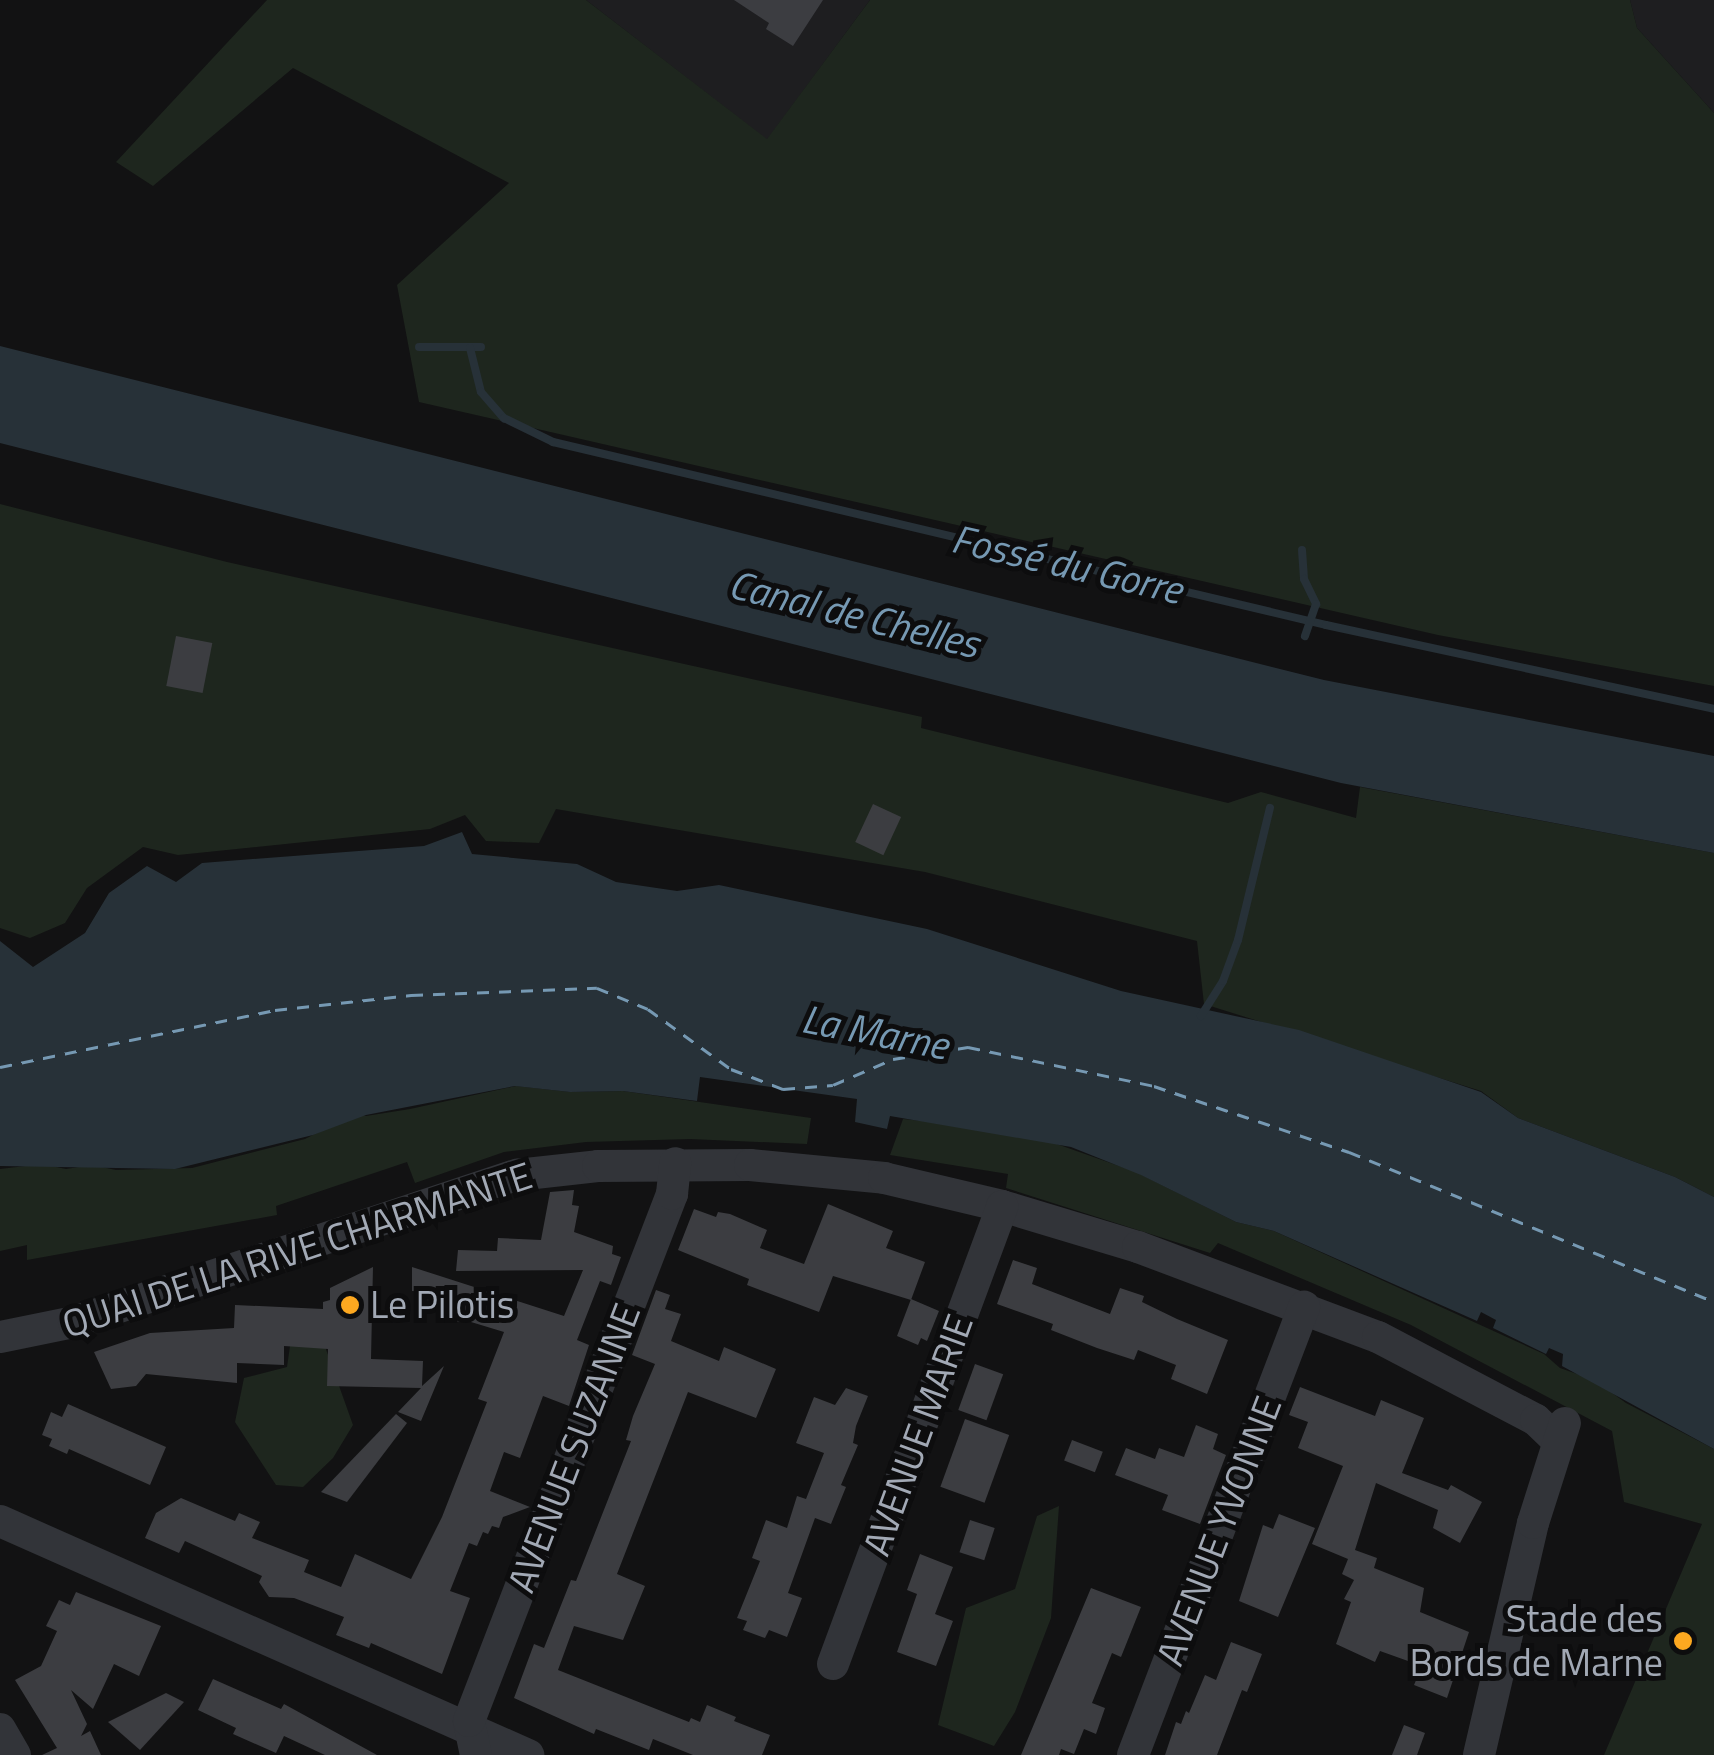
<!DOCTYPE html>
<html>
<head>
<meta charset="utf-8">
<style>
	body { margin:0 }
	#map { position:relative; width:1714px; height:1755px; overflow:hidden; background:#121213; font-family:"Titillium Web",sans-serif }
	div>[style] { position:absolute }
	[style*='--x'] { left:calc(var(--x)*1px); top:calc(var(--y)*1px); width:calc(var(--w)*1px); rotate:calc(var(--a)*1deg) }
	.built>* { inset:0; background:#1e1e20 }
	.green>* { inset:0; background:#1e261e }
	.water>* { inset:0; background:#273138 }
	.stream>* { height:8px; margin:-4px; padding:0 4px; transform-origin:4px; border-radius:4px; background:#273138 }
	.ferry>* { height:2.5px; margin-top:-1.25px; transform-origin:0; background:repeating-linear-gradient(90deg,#7699b3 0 12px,transparent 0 22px) }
	.building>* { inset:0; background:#3c3d41; transform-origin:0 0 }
	.street>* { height:32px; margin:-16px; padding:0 16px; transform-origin:16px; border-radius:16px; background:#323439 }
	.dots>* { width:28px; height:28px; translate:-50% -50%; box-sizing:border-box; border:5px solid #0d0d0e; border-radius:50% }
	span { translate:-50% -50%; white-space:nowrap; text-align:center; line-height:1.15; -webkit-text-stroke:10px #0d0d0e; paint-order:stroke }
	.street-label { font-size:38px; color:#a2a9b5 }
	.poi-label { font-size:38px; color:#a2a9b5 }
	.left { translate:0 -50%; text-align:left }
	.right { translate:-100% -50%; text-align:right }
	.water-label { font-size:40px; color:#7699b3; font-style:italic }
</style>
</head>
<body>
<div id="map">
	<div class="built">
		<div style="clip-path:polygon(586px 0,870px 0,767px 140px)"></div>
		<div style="clip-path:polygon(1630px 0,1714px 0,1714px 113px,1637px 28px)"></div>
	</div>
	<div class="green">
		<div style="clip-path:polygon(267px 0,586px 0,767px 139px,870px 0,1630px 0,1637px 28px,1714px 113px,1714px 686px,1438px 635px,419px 402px,397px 285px,509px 183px,293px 68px,153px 186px,116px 162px)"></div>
		<div style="clip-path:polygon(0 504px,227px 562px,922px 717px,921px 728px,1228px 803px,1261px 792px,1356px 818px,1360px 787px,1714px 853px,1714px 1197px,1675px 1177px,1518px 1118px,1481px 1091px,1204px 1004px,1197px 941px,925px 872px,556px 809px,539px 843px,486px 841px,465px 815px,430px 829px,178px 855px,143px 847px,87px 888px,65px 923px,30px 938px,0 928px)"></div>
		<div style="clip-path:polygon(516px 1086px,570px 1092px,623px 1091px,811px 1118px,807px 1144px,690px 1139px,586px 1142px,504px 1152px,415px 1183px,407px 1162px,276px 1206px,277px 1215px,27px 1260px,27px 1245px,0 1251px,0 1169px,42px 1164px,66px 1169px,92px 1165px,116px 1170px,192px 1168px,305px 1139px,356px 1113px,366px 1116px,410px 1109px)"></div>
		<div style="clip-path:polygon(903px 1119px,982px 1127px,1051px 1142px,1136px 1172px,1236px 1222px,1274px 1231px,1544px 1354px,1560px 1368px,1594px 1380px,1626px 1403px,1714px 1449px,1714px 1755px,1604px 1755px,1702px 1524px,1624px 1502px,1612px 1431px,1411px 1325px,1218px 1243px,1210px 1253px,1006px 1188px,1008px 1174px,890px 1155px)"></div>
		<div style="clip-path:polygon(318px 1327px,353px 1425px,333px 1458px,303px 1487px,276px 1485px,235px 1422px,244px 1378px,287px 1367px,292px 1332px)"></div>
		<div style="clip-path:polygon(1059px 1506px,1051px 1618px,1015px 1712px,994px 1746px,938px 1725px,966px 1608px,1015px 1589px,1037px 1516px)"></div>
	</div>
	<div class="water">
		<div style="clip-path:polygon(0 346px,1324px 680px,1714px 756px,1714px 853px,1341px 783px,0 443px)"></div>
		<div style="clip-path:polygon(462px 832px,472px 854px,577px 864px,616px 882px,677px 891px,719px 885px,927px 929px,1121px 991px,1299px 1030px,1481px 1092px,1518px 1118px,1675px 1177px,1714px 1197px,1714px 1449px,1562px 1366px,1563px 1354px,1549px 1348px,1546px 1354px,1493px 1328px,1496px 1320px,1481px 1312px,1477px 1321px,1274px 1231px,1236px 1222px,1141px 1175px,1071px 1147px,890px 1116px,887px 1129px,855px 1122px,857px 1099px,700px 1077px,697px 1101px,623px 1091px,570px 1092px,515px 1086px,366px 1115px,313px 1135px,175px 1169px,0 1166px,0 941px,33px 967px,85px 933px,109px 893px,147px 866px,176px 882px,202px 863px,424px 846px)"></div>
	</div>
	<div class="stream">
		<div style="--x:419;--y:347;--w:62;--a:0"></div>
		<div style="--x:470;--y:348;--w:45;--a:76"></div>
		<div style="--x:481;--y:392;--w:35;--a:49"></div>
		<div style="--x:504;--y:418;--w:55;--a:26.1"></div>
		<div style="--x:553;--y:442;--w:794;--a:13.32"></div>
		<div style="--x:1326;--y:625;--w:397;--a:12.2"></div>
		<div style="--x:1302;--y:550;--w:29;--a:86"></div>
		<div style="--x:1304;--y:579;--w:28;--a:64"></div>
		<div style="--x:1316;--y:604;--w:34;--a:109"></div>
		<div style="--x:1201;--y:1016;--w:41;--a:-57.8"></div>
		<div style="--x:1223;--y:981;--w:44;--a:-69.9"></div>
		<div style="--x:1238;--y:940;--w:136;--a:-76.4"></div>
	</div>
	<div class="ferry">
		<div style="--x:0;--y:1067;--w:281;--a:-11.7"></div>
		<div style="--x:275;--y:1010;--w:137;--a:-6.3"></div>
		<div style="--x:411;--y:995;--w:186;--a:-2.2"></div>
		<div style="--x:597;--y:988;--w:55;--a:22.4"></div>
		<div style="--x:648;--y:1009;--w:102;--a:35.9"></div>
		<div style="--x:731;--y:1069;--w:56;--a:21"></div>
		<div style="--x:783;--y:1089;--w:50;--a:-4.6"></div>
		<div style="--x:833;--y:1085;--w:65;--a:-23.4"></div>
		<div style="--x:893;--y:1059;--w:76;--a:-9.1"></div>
		<div style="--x:968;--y:1047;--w:190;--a:11.8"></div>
		<div style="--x:1154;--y:1086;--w:206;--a:18.7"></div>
		<div style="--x:1349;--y:1152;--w:395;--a:22.3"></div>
	</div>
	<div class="building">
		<div style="clip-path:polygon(734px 0,823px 0,793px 46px,766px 29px,769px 23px)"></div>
		<div style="left:176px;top:636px;width:37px;height:51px;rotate:11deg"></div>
		<div style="left:873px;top:804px;width:31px;height:42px;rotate:25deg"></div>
		<div style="clip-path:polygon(574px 1190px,572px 1205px,579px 1206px,574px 1232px,613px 1246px,612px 1254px,621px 1257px,611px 1285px,600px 1281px,577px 1340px,589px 1345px,569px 1406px,543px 1396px,520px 1458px,504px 1452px,490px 1491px,530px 1507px,503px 1517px,499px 1528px,492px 1526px,488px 1534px,483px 1532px,477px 1546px,469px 1543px,450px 1591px,470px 1598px,442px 1674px,371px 1643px,369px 1648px,336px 1635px,344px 1617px,294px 1598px,269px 1597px,259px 1582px,262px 1576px,185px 1541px,179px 1553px,145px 1538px,156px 1513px,181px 1498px,235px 1521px,239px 1513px,260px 1522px,252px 1538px,309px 1560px,304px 1572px,341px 1587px,355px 1554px,411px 1579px,442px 1517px,487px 1402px,478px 1399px,504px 1332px,471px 1322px,441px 1321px,443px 1292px,412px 1291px,412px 1267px,564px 1316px,583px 1270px,456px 1271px,458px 1250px,497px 1251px,498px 1238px,541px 1240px,550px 1192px)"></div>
		<div style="clip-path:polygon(828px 1204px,893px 1231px,886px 1248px,925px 1262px,911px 1300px,833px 1276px,819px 1312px,747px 1285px,749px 1279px,678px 1250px,694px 1209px,716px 1217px,718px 1212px,730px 1214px,767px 1230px,760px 1248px,804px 1264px)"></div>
		<div style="clip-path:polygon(1013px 1260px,1037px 1268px,1032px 1284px,1110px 1314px,1120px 1288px,1144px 1296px,1142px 1302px,1177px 1319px,1228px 1340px,1207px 1394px,1171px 1379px,1176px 1365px,1138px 1350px,1134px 1360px,1097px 1348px,1051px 1330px,1053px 1324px,997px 1304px)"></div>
		<div style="clip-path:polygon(373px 1267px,371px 1359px,423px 1361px,422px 1386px,444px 1366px,421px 1421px,398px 1412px,421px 1388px,327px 1386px,328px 1349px,284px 1346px,284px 1365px,237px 1363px,237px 1383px,146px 1374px,136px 1386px,111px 1389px,94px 1352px,150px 1333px,234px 1328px,235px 1305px,323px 1309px,323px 1302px,330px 1300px,330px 1288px)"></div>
		<div style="clip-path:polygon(656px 1290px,670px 1295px,665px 1309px,681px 1314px,671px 1341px,719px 1361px,724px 1347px,776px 1369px,756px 1418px,688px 1392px,617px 1574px,645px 1586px,623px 1640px,574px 1626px,558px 1670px,689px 1722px,691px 1718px,700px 1722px,707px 1705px,736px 1717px,734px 1721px,770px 1735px,762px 1755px,693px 1755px,653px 1739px,649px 1750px,596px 1729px,594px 1734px,514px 1698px,534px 1644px,544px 1648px,571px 1580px,576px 1581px,631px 1441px,626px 1440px,633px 1416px,655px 1364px,632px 1355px)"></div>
		<div style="clip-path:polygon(911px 1299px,939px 1311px,927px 1341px,921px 1338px,918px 1345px,897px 1336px)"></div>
		<div style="left:975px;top:1364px;width:30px;height:49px;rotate:20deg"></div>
		<div style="clip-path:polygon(1300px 1387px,1375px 1416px,1381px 1400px,1424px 1418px,1402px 1473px,1448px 1490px,1451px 1485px,1482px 1502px,1460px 1543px,1433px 1528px,1438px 1510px,1376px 1483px,1355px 1550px,1377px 1558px,1374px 1568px,1424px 1588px,1420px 1612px,1469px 1632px,1447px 1698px,1414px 1685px,1422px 1666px,1380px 1651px,1375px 1662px,1336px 1644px,1351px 1602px,1344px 1599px,1354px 1580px,1342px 1574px,1348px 1559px,1312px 1544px,1343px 1466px,1298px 1448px,1308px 1422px,1289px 1415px)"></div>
		<div style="clip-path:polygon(846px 1388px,868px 1396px,856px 1426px,853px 1443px,858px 1445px,841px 1485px,846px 1487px,831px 1524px,815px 1518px,788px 1593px,802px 1598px,787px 1637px,769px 1630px,765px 1638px,743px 1630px,747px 1621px,737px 1618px,760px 1561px,752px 1558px,766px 1520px,787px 1528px,797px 1496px,806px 1499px,824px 1453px,796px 1443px,814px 1397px,835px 1405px)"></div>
		<div style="clip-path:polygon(68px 1404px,166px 1447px,150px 1485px,69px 1449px,67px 1454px,49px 1446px,52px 1439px,42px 1435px,51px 1412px,62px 1417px)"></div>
		<div style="clip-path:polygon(396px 1414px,407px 1423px,347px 1502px,321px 1492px)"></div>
		<div style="left:965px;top:1419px;width:47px;height:72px;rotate:20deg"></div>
		<div style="clip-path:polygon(1196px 1425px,1218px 1434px,1213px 1449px,1226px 1455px,1200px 1524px,1162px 1510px,1168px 1495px,1115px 1475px,1126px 1448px,1155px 1459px,1159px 1448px,1184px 1457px)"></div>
		<div style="left:1072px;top:1440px;width:33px;height:22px;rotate:21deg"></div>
		<div style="clip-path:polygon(1279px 1514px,1315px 1528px,1278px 1617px,1239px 1601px,1263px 1525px,1273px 1529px)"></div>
		<div style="left:970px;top:1520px;width:26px;height:34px;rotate:18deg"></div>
		<div style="clip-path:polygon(920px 1554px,953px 1567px,935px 1614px,953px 1621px,936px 1666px,897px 1652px,917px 1594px,907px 1590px)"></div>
		<div style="clip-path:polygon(1091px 1588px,1141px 1607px,1121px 1657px,1112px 1653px,1092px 1703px,1105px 1708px,1096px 1734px,1084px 1729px,1074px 1754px,1061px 1749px,1059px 1755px,1021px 1755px)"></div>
		<div style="clip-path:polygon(76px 1592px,161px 1626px,139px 1676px,114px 1664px,93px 1709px,71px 1690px,87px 1724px,81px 1736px,90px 1731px,101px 1755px,42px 1755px,57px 1748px,15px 1680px,41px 1666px,57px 1631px,46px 1626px,59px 1600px,70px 1605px)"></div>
		<div style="clip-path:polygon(1231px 1642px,1262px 1654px,1247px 1692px,1242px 1690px,1217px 1755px,1165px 1755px,1176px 1722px,1181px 1724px,1186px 1711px,1189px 1713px,1205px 1675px,1216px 1680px)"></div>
		<div style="clip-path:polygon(213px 1679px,281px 1709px,284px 1704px,377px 1755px,325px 1755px,284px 1736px,276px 1753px,233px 1734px,236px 1728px,198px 1710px)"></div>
		<div style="clip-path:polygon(166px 1693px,184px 1702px,140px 1750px,108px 1722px)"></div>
		<div style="clip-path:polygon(1404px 1725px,1425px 1733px,1417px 1755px,1392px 1755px)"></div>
	</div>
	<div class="street">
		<div style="--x:0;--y:1337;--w:76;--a:-11.5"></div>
		<div style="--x:74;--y:1322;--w:467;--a:-18.4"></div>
		<div style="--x:517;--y:1175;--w:81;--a:-6.3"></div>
		<div style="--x:598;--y:1166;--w:152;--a:-0.4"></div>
		<div style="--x:750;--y:1165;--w:135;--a:5.5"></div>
		<div style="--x:884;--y:1178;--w:121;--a:13.3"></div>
		<div style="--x:1002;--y:1206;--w:142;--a:16.8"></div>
		<div style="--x:1138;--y:1247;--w:256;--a:20.6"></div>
		<div style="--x:1378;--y:1337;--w:178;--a:27.7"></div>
		<div style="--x:1536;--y:1420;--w:30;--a:44"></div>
		<div style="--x:0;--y:1521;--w:578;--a:23.9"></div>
		<div style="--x:833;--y:1664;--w:488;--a:-69.7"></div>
		<div style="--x:0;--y:1729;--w:30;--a:60"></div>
		<div style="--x:476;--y:1755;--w:35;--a:-102"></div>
		<div style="--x:469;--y:1721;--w:565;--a:-68.93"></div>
		<div style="--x:672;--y:1194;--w:31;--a:-84"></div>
		<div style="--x:1133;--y:1755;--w:480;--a:-69.1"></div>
		<div style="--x:1479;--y:1755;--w:238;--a:-76.9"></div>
		<div style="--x:1533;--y:1523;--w:105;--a:-72.3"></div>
	</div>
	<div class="dots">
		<div style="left:350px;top:1305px;background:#fda820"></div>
		<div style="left:1683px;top:1641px;background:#fda820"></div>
	</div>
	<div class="street-label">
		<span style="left:297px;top:1250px;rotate:-18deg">QUAI DE LA RIVE CHARMANTE</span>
		<span style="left:918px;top:1435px;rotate:-70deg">AVENUE MARIE</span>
		<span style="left:574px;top:1448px;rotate:-69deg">AVENUE SUZANNE</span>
		<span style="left:1219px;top:1531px;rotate:-69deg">AVENUE YVONNE</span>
	</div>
	<div class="poi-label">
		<span class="left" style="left:370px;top:1305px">Le Pilotis</span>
		<span class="right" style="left:1663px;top:1641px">Stade des<br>Bords de Marne</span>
	</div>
	<div class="water-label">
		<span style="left:1067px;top:564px;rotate:13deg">Fossé du Gorre</span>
		<span style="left:854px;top:614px;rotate:14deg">Canal de Chelles</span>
		<span style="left:875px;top:1032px;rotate:11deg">La Marne</span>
	</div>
</div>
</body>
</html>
